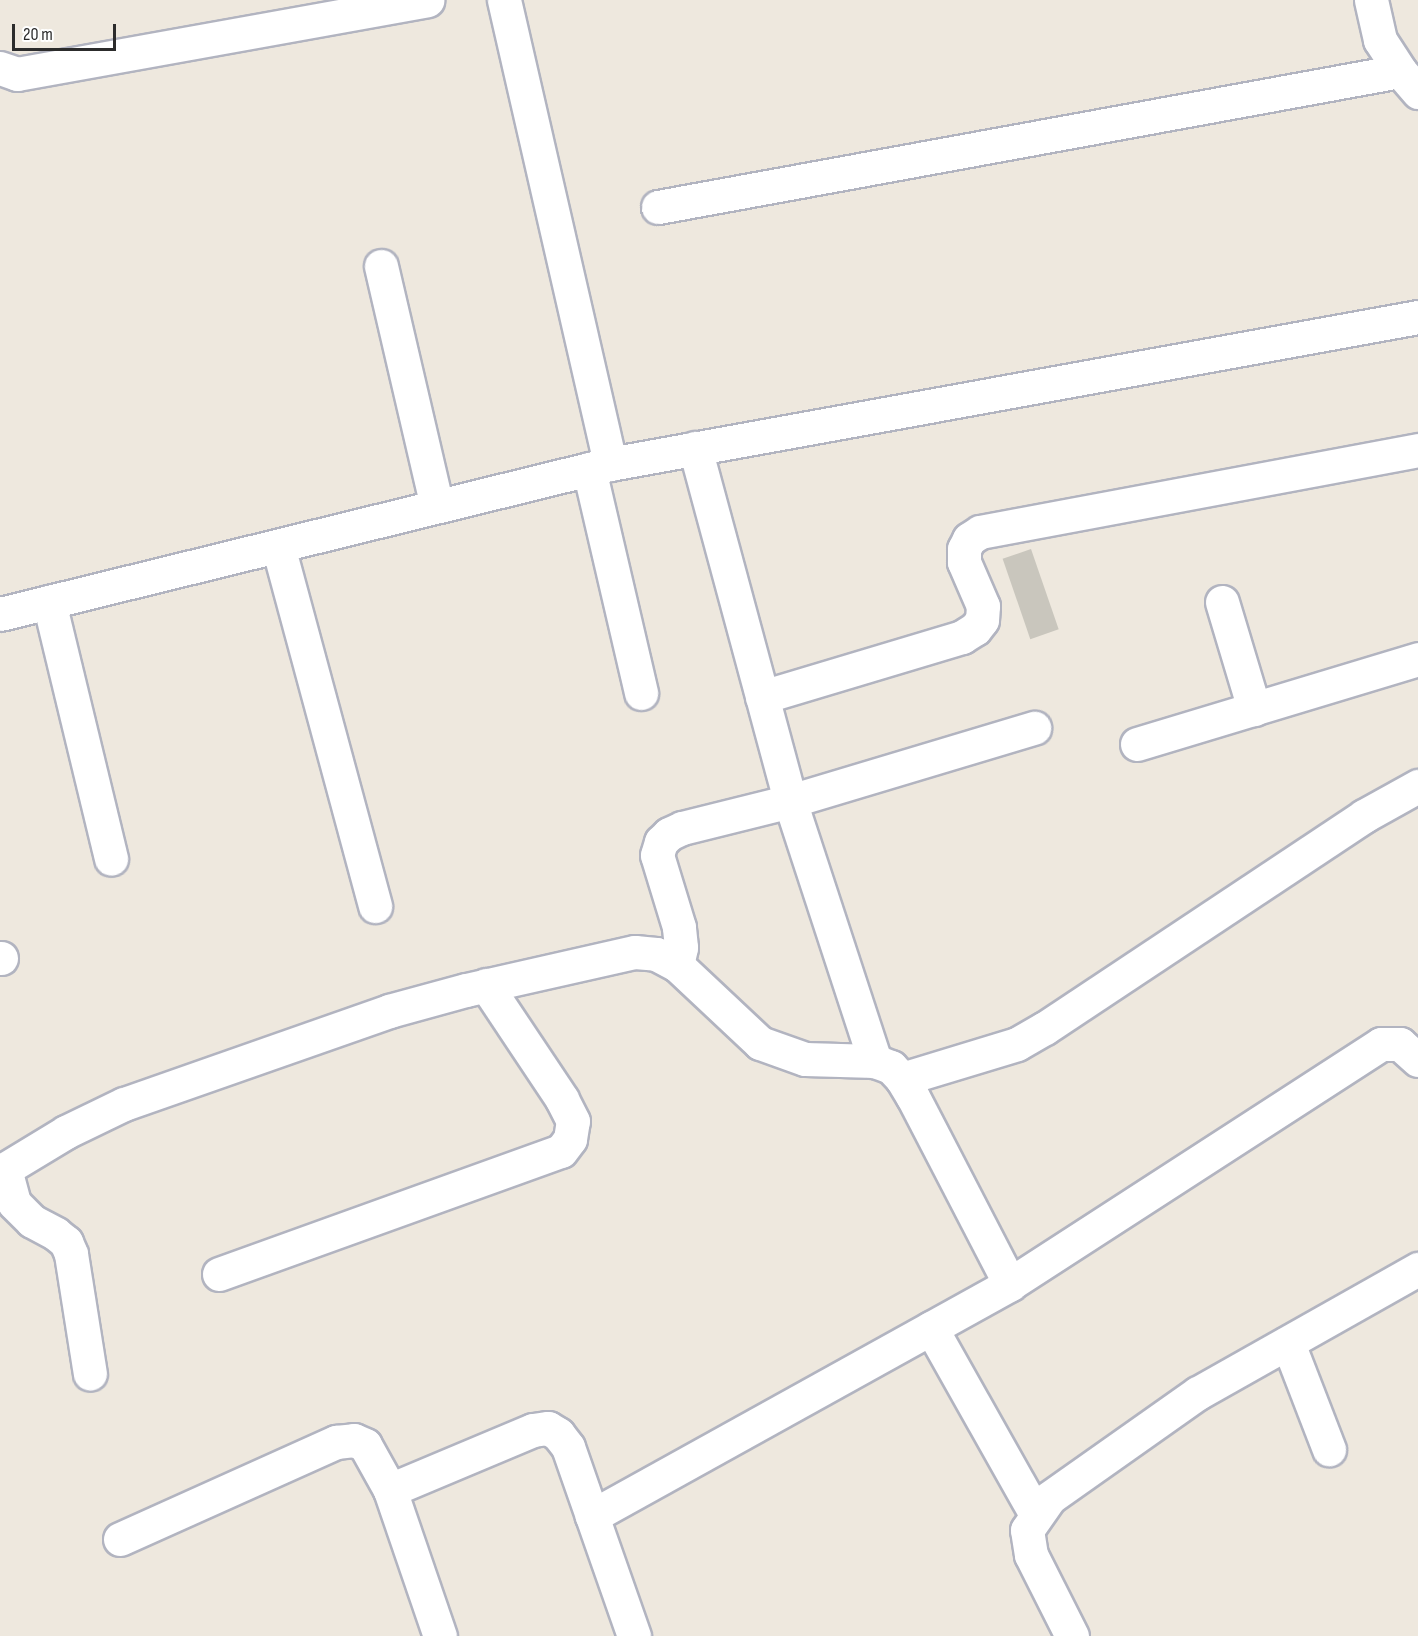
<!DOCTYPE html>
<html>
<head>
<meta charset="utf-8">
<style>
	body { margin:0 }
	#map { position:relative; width:1418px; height:1636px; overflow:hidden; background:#eee8de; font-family:"Sofia Sans Condensed",sans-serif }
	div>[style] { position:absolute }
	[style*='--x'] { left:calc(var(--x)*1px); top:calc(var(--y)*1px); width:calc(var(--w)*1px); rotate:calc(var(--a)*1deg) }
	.building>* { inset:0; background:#c9c6bd; transform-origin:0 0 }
	.roads { filter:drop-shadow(2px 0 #b2b4c0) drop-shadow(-2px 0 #b2b4c0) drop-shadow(0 2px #b2b4c0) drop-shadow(0 -2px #b2b4c0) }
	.minor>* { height:33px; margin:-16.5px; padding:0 16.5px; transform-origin:16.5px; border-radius:16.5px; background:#fff }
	span { translate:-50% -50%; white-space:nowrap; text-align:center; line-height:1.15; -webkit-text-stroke:5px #fff; paint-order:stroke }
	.scale { position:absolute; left:12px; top:24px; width:104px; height:27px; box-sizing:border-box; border:3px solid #2c2c2c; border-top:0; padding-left:8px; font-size:18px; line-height:21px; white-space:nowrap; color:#2c2c2c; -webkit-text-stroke:4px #fff; paint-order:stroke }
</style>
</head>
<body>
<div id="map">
	<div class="building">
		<div style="left:1031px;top:549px;width:85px;height:30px;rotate:71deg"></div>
	</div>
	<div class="roads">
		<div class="minor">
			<div style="--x:504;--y:0;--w:476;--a:77.1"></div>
			<div style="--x:1371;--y:0;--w:41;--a:77.3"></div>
			<div style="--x:1380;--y:40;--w:37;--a:57"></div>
			<div style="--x:1400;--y:71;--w:28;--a:49"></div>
			<div style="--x:0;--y:68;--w:18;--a:19"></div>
			<div style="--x:17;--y:74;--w:417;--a:-10.2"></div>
			<div style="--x:658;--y:207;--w:754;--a:-10.39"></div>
			<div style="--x:381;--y:266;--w:246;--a:76.9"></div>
			<div style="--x:695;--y:448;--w:366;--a:74.9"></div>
			<div style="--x:790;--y:801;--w:274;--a:71.9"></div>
			<div style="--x:589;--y:469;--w:230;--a:76.9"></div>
			<div style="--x:278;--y:546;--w:373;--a:74.9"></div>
			<div style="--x:49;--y:602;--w:264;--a:76.4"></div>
			<div style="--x:1222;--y:602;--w:112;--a:73.3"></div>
			<div style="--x:0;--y:614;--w:628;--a:-13.82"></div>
			<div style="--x:610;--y:464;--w:821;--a:-10.31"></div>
			<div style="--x:762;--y:697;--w:209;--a:-16.7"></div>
			<div style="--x:962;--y:637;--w:15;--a:-32"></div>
			<div style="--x:975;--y:629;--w:11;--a:-52"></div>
			<div style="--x:982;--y:620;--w:14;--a:-86"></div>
			<div style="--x:983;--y:606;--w:48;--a:-113.4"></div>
			<div style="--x:964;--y:562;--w:13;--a:-90"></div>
			<div style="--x:964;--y:549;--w:11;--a:-63"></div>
			<div style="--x:969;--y:539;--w:13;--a:-32"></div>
			<div style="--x:980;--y:532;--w:446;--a:-10.6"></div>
			<div style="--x:1137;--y:744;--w:294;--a:-16.8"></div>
			<div style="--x:0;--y:958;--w:1;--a:0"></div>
			<div style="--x:677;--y:965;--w:18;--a:-77"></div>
			<div style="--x:681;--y:947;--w:20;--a:-96"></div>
			<div style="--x:679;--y:927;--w:75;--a:-107"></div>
			<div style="--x:657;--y:855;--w:14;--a:-73"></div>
			<div style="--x:661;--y:842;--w:11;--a:-45"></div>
			<div style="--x:669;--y:834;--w:14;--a:-25"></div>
			<div style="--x:682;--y:828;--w:111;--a:-14"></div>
			<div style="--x:790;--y:801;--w:255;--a:-16.7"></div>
			<div style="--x:902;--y:1079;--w:120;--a:-16.9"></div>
			<div style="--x:1017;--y:1044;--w:32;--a:-30"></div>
			<div style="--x:1045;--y:1028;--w:383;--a:-33.6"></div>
			<div style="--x:1364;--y:816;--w:62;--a:-29.1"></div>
			<div style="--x:5;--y:1169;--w:35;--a:75"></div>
			<div style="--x:14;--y:1203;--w:25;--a:45"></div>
			<div style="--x:32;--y:1221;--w:27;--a:28"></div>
			<div style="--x:56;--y:1234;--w:13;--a:39"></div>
			<div style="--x:66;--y:1242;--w:13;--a:67"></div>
			<div style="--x:71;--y:1254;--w:121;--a:81"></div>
			<div style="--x:0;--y:1172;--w:77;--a:-31.2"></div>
			<div style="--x:66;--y:1132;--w:64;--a:-25.8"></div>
			<div style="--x:124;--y:1104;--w:281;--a:-19.3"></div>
			<div style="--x:389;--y:1011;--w:80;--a:-15.3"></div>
			<div style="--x:466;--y:990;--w:173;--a:-12.7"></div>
			<div style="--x:635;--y:952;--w:21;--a:5"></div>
			<div style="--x:656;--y:954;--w:24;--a:28"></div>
			<div style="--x:677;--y:965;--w:114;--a:43.2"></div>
			<div style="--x:760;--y:1043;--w:48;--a:19.6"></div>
			<div style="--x:805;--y:1059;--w:70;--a:1.6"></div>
			<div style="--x:875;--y:1061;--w:17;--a:21"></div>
			<div style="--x:891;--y:1067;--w:16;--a:47"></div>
			<div style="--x:902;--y:1079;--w:21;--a:59"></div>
			<div style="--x:913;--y:1097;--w:211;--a:62.6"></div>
			<div style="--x:219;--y:1274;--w:363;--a:-19.8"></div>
			<div style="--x:561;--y:1151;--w:15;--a:-53"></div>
			<div style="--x:570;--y:1139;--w:18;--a:-81"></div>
			<div style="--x:573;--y:1121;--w:25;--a:-117"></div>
			<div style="--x:562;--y:1099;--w:137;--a:-123.7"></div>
			<div style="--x:931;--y:1328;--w:214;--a:60.6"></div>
			<div style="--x:1288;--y:1343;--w:114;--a:68.9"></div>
			<div style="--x:390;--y:1490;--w:155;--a:-22.8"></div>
			<div style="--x:533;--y:1430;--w:15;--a:-8"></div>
			<div style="--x:548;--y:1428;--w:12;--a:31"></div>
			<div style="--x:558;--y:1434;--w:16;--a:52"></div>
			<div style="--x:568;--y:1447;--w:73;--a:70.8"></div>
			<div style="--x:120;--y:1539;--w:237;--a:-24.2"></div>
			<div style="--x:336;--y:1442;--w:18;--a:-6"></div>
			<div style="--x:354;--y:1440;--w:12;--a:24"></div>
			<div style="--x:365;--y:1445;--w:51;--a:60.9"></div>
			<div style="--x:390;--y:1490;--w:154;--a:71.1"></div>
			<div style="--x:634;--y:1636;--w:127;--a:-109.3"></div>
			<div style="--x:592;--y:1516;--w:478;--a:-29"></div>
			<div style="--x:1010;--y:1284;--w:442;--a:-32.9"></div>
			<div style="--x:1381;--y:1044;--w:19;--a:0"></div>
			<div style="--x:1400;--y:1044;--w:24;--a:42"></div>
			<div style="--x:1072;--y:1636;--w:91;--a:-116.8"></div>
			<div style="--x:1031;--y:1555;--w:25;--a:-99"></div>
			<div style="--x:1027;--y:1530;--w:39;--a:-55"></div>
			<div style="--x:1049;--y:1498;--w:182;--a:-35.2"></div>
			<div style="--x:1198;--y:1393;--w:253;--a:-29.4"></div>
		</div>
	</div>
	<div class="scale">20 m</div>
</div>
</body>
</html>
